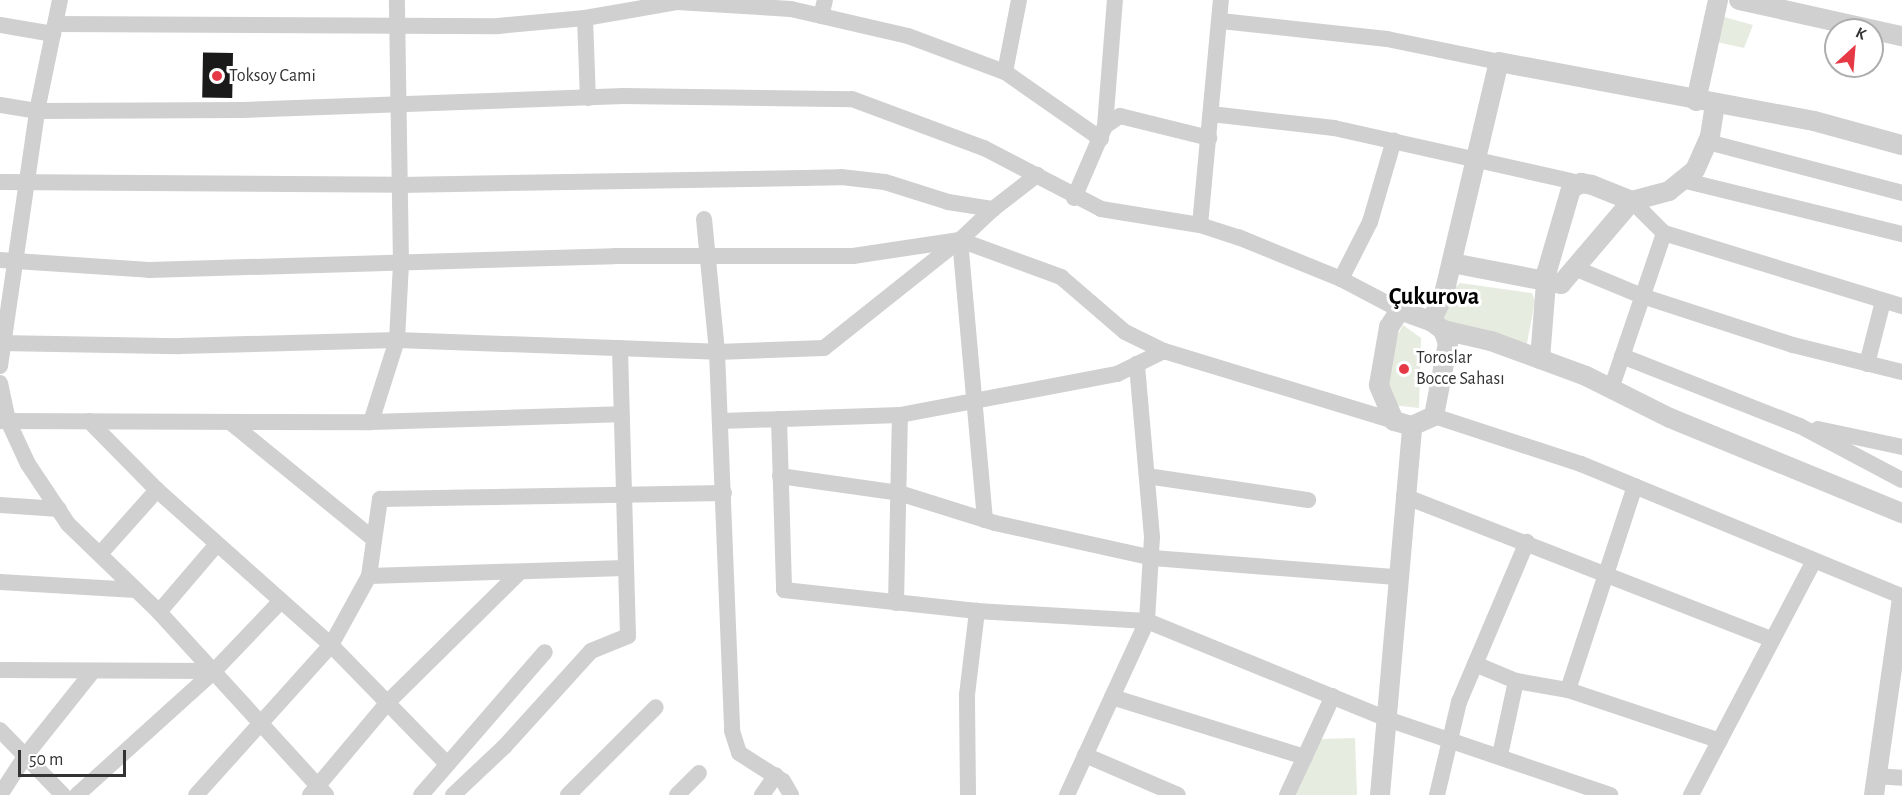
<!DOCTYPE html>
<html>
<head>
<meta charset="utf-8">
<style>
	body { margin:0 }
	#map { position:relative; width:1902px; height:795px; overflow:hidden; background:#fff; font-family:"Alegreya Sans",sans-serif }
	div>[style] { position:absolute }
	[style*='--x'] { left:calc(var(--x)*1px); top:calc(var(--y)*1px); width:calc(var(--w)*1px); rotate:calc(var(--a)*1deg) }
	.green>* { inset:0; background:#e6ecdf }
	.building>* { inset:0; background:#1a1a1a; transform-origin:0 0 }
	.minor>* { height:16px; margin:-8px; padding:0 8px; transform-origin:8px; border-radius:8px; background:#d0d0d0 }
	.tertiary>* { height:20px; margin:-10px; padding:0 10px; transform-origin:10px; border-radius:10px; background:#d0d0d0 }
	.dots>* { width:16px; height:16px; translate:-50% -50%; box-sizing:border-box; border:3px solid #fff; border-radius:50% }
	span { translate:-50% -50%; white-space:nowrap; text-align:center; line-height:1.15; -webkit-text-stroke:6px #fff; paint-order:stroke }
	.poi-label { font-size:18px; color:#333 }
	.left { translate:0 -50%; text-align:left }
	.district-label { font-size:24px; color:#000; font-weight:700 }
	.north { position:absolute; left:1824px; top:18px; width:60px; height:60px; box-sizing:border-box; background:#fff; border:2px solid #adadad; border-radius:50%; rotate:26deg; font-size:16px; font-weight:700; line-height:24px; text-align:center; color:#333 }
	.north::after { content:''; display:block; margin:auto; width:21px; height:27px; background:#e63946; clip-path:polygon(50% 0,100% 100%,50% 72%,0 100%) }
	.scale { position:absolute; left:18px; top:750px; width:108px; height:27px; box-sizing:border-box; border:3px solid #333; border-top:0; padding-left:8px; font-size:18px; line-height:21px; white-space:nowrap; color:#333; -webkit-text-stroke:4px #fff; paint-order:stroke }
</style>
</head>
<body>
<div id="map">
	<div class="green">
		<div style="clip-path:polygon(1724px 17px,1753px 25px,1744px 48px,1717px 42px)"></div>
		<div style="clip-path:polygon(1460px 283px,1532px 293px,1535px 301px,1525px 354px,1441px 323px,1453px 289px)"></div>
		<div style="clip-path:polygon(1403px 325px,1421px 338px,1419px 408px,1392px 405px,1387px 392px,1387px 354px)"></div>
		<div style="clip-path:polygon(1355px 738px,1357px 795px,1296px 795px,1321px 739px)"></div>
	</div>
	<div class="building">
		<div style="left:233px;top:53px;width:45px;height:30px;rotate:91deg"></div>
	</div>
	<div class="minor">
		<div style="--x:821;--y:16;--w:16;--a:-76"></div>
		<div style="--x:585;--y:18;--w:80;--a:87.9"></div>
		<div style="--x:1221;--y:21;--w:167;--a:6.2"></div>
		<div style="--x:1387;--y:39;--w:114;--a:11.6"></div>
		<div style="--x:56;--y:24;--w:442;--a:0.3"></div>
		<div style="--x:498;--y:26;--w:87;--a:-5.3"></div>
		<div style="--x:585;--y:18;--w:93;--a:-9.9"></div>
		<div style="--x:677;--y:2;--w:114;--a:3.5"></div>
		<div style="--x:791;--y:9;--w:120;--a:13"></div>
		<div style="--x:908;--y:36;--w:103;--a:20.4"></div>
		<div style="--x:1005;--y:72;--w:117;--a:34.9"></div>
		<div style="--x:0;--y:25;--w:54;--a:9.6"></div>
		<div style="--x:1005;--y:72;--w:73;--a:-79"></div>
		<div style="--x:0;--y:105;--w:37;--a:9"></div>
		<div style="--x:37;--y:111;--w:206;--a:-0.3"></div>
		<div style="--x:243;--y:110;--w:381;--a:-2.1"></div>
		<div style="--x:624;--y:96;--w:228;--a:0.8"></div>
		<div style="--x:852;--y:99;--w:141;--a:20.4"></div>
		<div style="--x:984;--y:148;--w:132;--a:27.5"></div>
		<div style="--x:1101;--y:209;--w:100;--a:9.2"></div>
		<div style="--x:1200;--y:225;--w:40;--a:18"></div>
		<div style="--x:1238;--y:237;--w:111;--a:22.2"></div>
		<div style="--x:1341;--y:279;--w:67;--a:27.7"></div>
		<div style="--x:1211;--y:114;--w:124;--a:6.5"></div>
		<div style="--x:1334;--y:128;--w:253;--a:12.6"></div>
		<div style="--x:1105;--y:126;--w:18;--a:-34"></div>
		<div style="--x:1120;--y:116;--w:92;--a:13.9"></div>
		<div style="--x:1708;--y:142;--w:201;--a:14.7"></div>
		<div style="--x:1682;--y:180;--w:227;--a:13.8"></div>
		<div style="--x:0;--y:182;--w:400;--a:0.4"></div>
		<div style="--x:400;--y:185;--w:441;--a:-1"></div>
		<div style="--x:841;--y:177;--w:44;--a:6.5"></div>
		<div style="--x:885;--y:182;--w:66;--a:17.6"></div>
		<div style="--x:948;--y:202;--w:46;--a:8.8"></div>
		<div style="--x:993;--y:209;--w:56;--a:-37.7"></div>
		<div style="--x:1074;--y:198;--w:78;--a:-66.7"></div>
		<div style="--x:1105;--y:126;--w:126;--a:-85.5"></div>
		<div style="--x:1632;--y:201;--w:45;--a:45"></div>
		<div style="--x:1664;--y:233;--w:249;--a:17.1"></div>
		<div style="--x:704;--y:219;--w:134;--a:84.4"></div>
		<div style="--x:717;--y:352;--w:379;--a:87.7"></div>
		<div style="--x:732;--y:731;--w:23;--a:72"></div>
		<div style="--x:739;--y:753;--w:52;--a:32.5"></div>
		<div style="--x:783;--y:781;--w:16;--a:60"></div>
		<div style="--x:1200;--y:225;--w:226;--a:-84.7"></div>
		<div style="--x:0;--y:260;--w:149;--a:3.8"></div>
		<div style="--x:149;--y:270;--w:465;--a:-1.7"></div>
		<div style="--x:614;--y:256;--w:239;--a:0"></div>
		<div style="--x:853;--y:256;--w:108;--a:-8.5"></div>
		<div style="--x:960;--y:240;--w:45;--a:-43.2"></div>
		<div style="--x:1577;--y:269;--w:70;--a:22.6"></div>
		<div style="--x:1642;--y:296;--w:159;--a:18"></div>
		<div style="--x:1793;--y:345;--w:112;--a:13.9"></div>
		<div style="--x:1341;--y:279;--w:64;--a:-63"></div>
		<div style="--x:1370;--y:222;--w:85;--a:-73.7"></div>
		<div style="--x:0;--y:343;--w:180;--a:1"></div>
		<div style="--x:180;--y:346;--w:217;--a:-1.6"></div>
		<div style="--x:397;--y:340;--w:320;--a:2.1"></div>
		<div style="--x:717;--y:352;--w:107;--a:-2.1"></div>
		<div style="--x:824;--y:348;--w:174;--a:-38.5"></div>
		<div style="--x:1622;--y:356;--w:191;--a:21.5"></div>
		<div style="--x:1800;--y:426;--w:115;--a:27.9"></div>
		<div style="--x:1867;--y:364;--w:65;--a:-75.7"></div>
		<div style="--x:0;--y:366;--w:258;--a:-81.7"></div>
		<div style="--x:37;--y:111;--w:113;--a:-78.3"></div>
		<div style="--x:0;--y:383;--w:39;--a:78"></div>
		<div style="--x:8;--y:421;--w:47;--a:65.1"></div>
		<div style="--x:28;--y:464;--w:72;--a:56.3"></div>
		<div style="--x:68;--y:524;--w:127;--a:44"></div>
		<div style="--x:159;--y:612;--w:248;--a:47.6"></div>
		<div style="--x:1611;--y:389;--w:165;--a:-71.2"></div>
		<div style="--x:1434;--y:416;--w:155;--a:18.1"></div>
		<div style="--x:1581;--y:464;--w:347;--a:22.4"></div>
		<div style="--x:779;--y:419;--w:171;--a:88.3"></div>
		<div style="--x:784;--y:590;--w:194;--a:6.2"></div>
		<div style="--x:977;--y:611;--w:170;--a:3.4"></div>
		<div style="--x:1147;--y:621;--w:259;--a:22.2"></div>
		<div style="--x:1387;--y:719;--w:236;--a:18.8"></div>
		<div style="--x:0;--y:421;--w:371;--a:0.2"></div>
		<div style="--x:371;--y:422;--w:248;--a:-1.8"></div>
		<div style="--x:89;--y:421;--w:97;--a:45.4"></div>
		<div style="--x:157;--y:490;--w:233;--a:41.7"></div>
		<div style="--x:331;--y:645;--w:166;--a:45.7"></div>
		<div style="--x:721;--y:421;--w:179;--a:-1.9"></div>
		<div style="--x:900;--y:415;--w:221;--a:-10.7"></div>
		<div style="--x:1117;--y:374;--w:52;--a:-26.1"></div>
		<div style="--x:230;--y:422;--w:183;--a:39.2"></div>
		<div style="--x:371;--y:422;--w:86;--a:-72.4"></div>
		<div style="--x:397;--y:340;--w:76;--a:-87"></div>
		<div style="--x:401;--y:264;--w:264;--a:-90.9"></div>
		<div style="--x:1818;--y:429;--w:86;--a:12.1"></div>
		<div style="--x:780;--y:476;--w:120;--a:8.1"></div>
		<div style="--x:899;--y:493;--w:101;--a:17.4"></div>
		<div style="--x:995;--y:523;--w:162;--a:12.5"></div>
		<div style="--x:1153;--y:558;--w:244;--a:4.5"></div>
		<div style="--x:1147;--y:476;--w:163;--a:8.5"></div>
		<div style="--x:1635;--y:486;--w:215;--a:108.2"></div>
		<div style="--x:1568;--y:690;--w:160;--a:18.5"></div>
		<div style="--x:1404;--y:496;--w:393;--a:21.3"></div>
		<div style="--x:0;--y:505;--w:59;--a:3.9"></div>
		<div style="--x:985;--y:520;--w:281;--a:-95.1"></div>
		<div style="--x:960;--y:240;--w:108;--a:20.1"></div>
		<div style="--x:1061;--y:277;--w:84;--a:40.7"></div>
		<div style="--x:1125;--y:332;--w:43;--a:26"></div>
		<div style="--x:1164;--y:351;--w:240;--a:16.9"></div>
		<div style="--x:100;--y:554;--w:86;--a:-48.3"></div>
		<div style="--x:369;--y:576;--w:255;--a:-1.8"></div>
		<div style="--x:0;--y:582;--w:136;--a:3.4"></div>
		<div style="--x:896;--y:603;--w:188;--a:-88.8"></div>
		<div style="--x:159;--y:612;--w:89;--a:-49.5"></div>
		<div style="--x:1475;--y:664;--w:44;--a:22.5"></div>
		<div style="--x:1516;--y:681;--w:53;--a:9.8"></div>
		<div style="--x:0;--y:670;--w:214;--a:0.3"></div>
		<div style="--x:1112;--y:697;--w:202;--a:17.3"></div>
		<div style="--x:0;--y:730;--w:91;--a:45.9"></div>
		<div style="--x:1085;--y:755;--w:101;--a:23.3"></div>
		<div style="--x:1500;--y:755;--w:76;--a:-77.8"></div>
		<div style="--x:1875;--y:776;--w:27;--a:4"></div>
		<div style="--x:0;--y:795;--w:48;--a:-57"></div>
		<div style="--x:26;--y:755;--w:107;--a:-51.4"></div>
		<div style="--x:77;--y:795;--w:185;--a:-42.1"></div>
		<div style="--x:214;--y:671;--w:97;--a:-46.3"></div>
		<div style="--x:196;--y:795;--w:202;--a:-48"></div>
		<div style="--x:331;--y:645;--w:79;--a:-61.2"></div>
		<div style="--x:369;--y:576;--w:78;--a:-81.9"></div>
		<div style="--x:380;--y:499;--w:344;--a:-1"></div>
		<div style="--x:310;--y:795;--w:123;--a:-50"></div>
		<div style="--x:389;--y:701;--w:184;--a:-44.6"></div>
		<div style="--x:421;--y:795;--w:189;--a:-49.1"></div>
		<div style="--x:453;--y:795;--w:71;--a:-43.3"></div>
		<div style="--x:505;--y:746;--w:128;--a:-47.8"></div>
		<div style="--x:591;--y:651;--w:40;--a:-22"></div>
		<div style="--x:628;--y:636;--w:288;--a:-91.6"></div>
		<div style="--x:568;--y:795;--w:124;--a:-45"></div>
		<div style="--x:677;--y:795;--w:31;--a:-45"></div>
		<div style="--x:762;--y:795;--w:24;--a:-55"></div>
		<div style="--x:968;--y:795;--w:100;--a:-90.6"></div>
		<div style="--x:967;--y:695;--w:85;--a:-83.2"></div>
		<div style="--x:1067;--y:795;--w:192;--a:-65.3"></div>
		<div style="--x:1147;--y:621;--w:84;--a:-86.6"></div>
		<div style="--x:1152;--y:537;--w:174;--a:-95"></div>
		<div style="--x:1287;--y:795;--w:109;--a:-65.1"></div>
		<div style="--x:1437;--y:795;--w:96;--a:-76.7"></div>
		<div style="--x:1459;--y:702;--w:174;--a:-67"></div>
		<div style="--x:1691;--y:795;--w:262;--a:-62.3"></div>
	</div>
	<div class="tertiary">
		<div style="--x:1739;--y:0;--w:167;--a:12.5"></div>
		<div style="--x:1696;--y:101;--w:103;--a:-77.7"></div>
		<div style="--x:1452;--y:263;--w:111;--a:10.9"></div>
		<div style="--x:1561;--y:284;--w:109;--a:-49.5"></div>
		<div style="--x:1632;--y:201;--w:38;--a:-15"></div>
		<div style="--x:1669;--y:191;--w:33;--a:-39"></div>
		<div style="--x:1695;--y:170;--w:37;--a:-66"></div>
		<div style="--x:1710;--y:136;--w:32;--a:-81"></div>
		<div style="--x:1400;--y:310;--w:33;--a:20"></div>
		<div style="--x:1431;--y:321;--w:15;--a:37"></div>
		<div style="--x:1443;--y:330;--w:14;--a:69"></div>
		<div style="--x:1448;--y:343;--w:74;--a:100.9"></div>
		<div style="--x:1434;--y:416;--w:24;--a:156"></div>
		<div style="--x:1412;--y:426;--w:19;--a:-164"></div>
		<div style="--x:1394;--y:421;--w:39;--a:-113"></div>
		<div style="--x:1379;--y:385;--w:59;--a:-80.2"></div>
		<div style="--x:1389;--y:327;--w:20;--a:-57"></div>
		<div style="--x:1431;--y:321;--w:30;--a:-64"></div>
		<div style="--x:1444;--y:294;--w:238;--a:-76.7"></div>
		<div style="--x:1499;--y:62;--w:320;--a:10.6"></div>
		<div style="--x:1814;--y:121;--w:91;--a:15.3"></div>
		<div style="--x:1443;--y:330;--w:49;--a:12.9"></div>
		<div style="--x:1491;--y:341;--w:101;--a:20.2"></div>
		<div style="--x:1586;--y:376;--w:94;--a:26.6"></div>
		<div style="--x:1670;--y:418;--w:251;--a:22.3"></div>
		<div style="--x:1540;--y:359;--w:88;--a:-85.5"></div>
		<div style="--x:1547;--y:271;--w:85;--a:-73.7"></div>
		<div style="--x:1571;--y:189;--w:12;--a:-31"></div>
		<div style="--x:1581;--y:183;--w:11;--a:10"></div>
		<div style="--x:1592;--y:185;--w:43;--a:21.8"></div>
		<div style="--x:1380;--y:795;--w:370;--a:-85"></div>
		<div style="--x:1874;--y:795;--w:198;--a:-81.9"></div>
	</div>
	<div class="dots">
		<div style="left:217px;top:76px;background:#e63946"></div>
		<div style="left:1404px;top:369px;background:#e63946"></div>
	</div>
	<div class="poi-label">
		<span class="left" style="left:229px;top:76px">Toksoy Cami</span>
		<span class="left" style="left:1416px;top:369px">Toroslar<br>Bocce Sahası</span>
	</div>
	<div class="district-label">
		<span style="left:1434px;top:298px">Çukurova</span>
	</div>
	<div class="north">K</div>
	<div class="scale">50 m</div>
</div>
</body>
</html>
